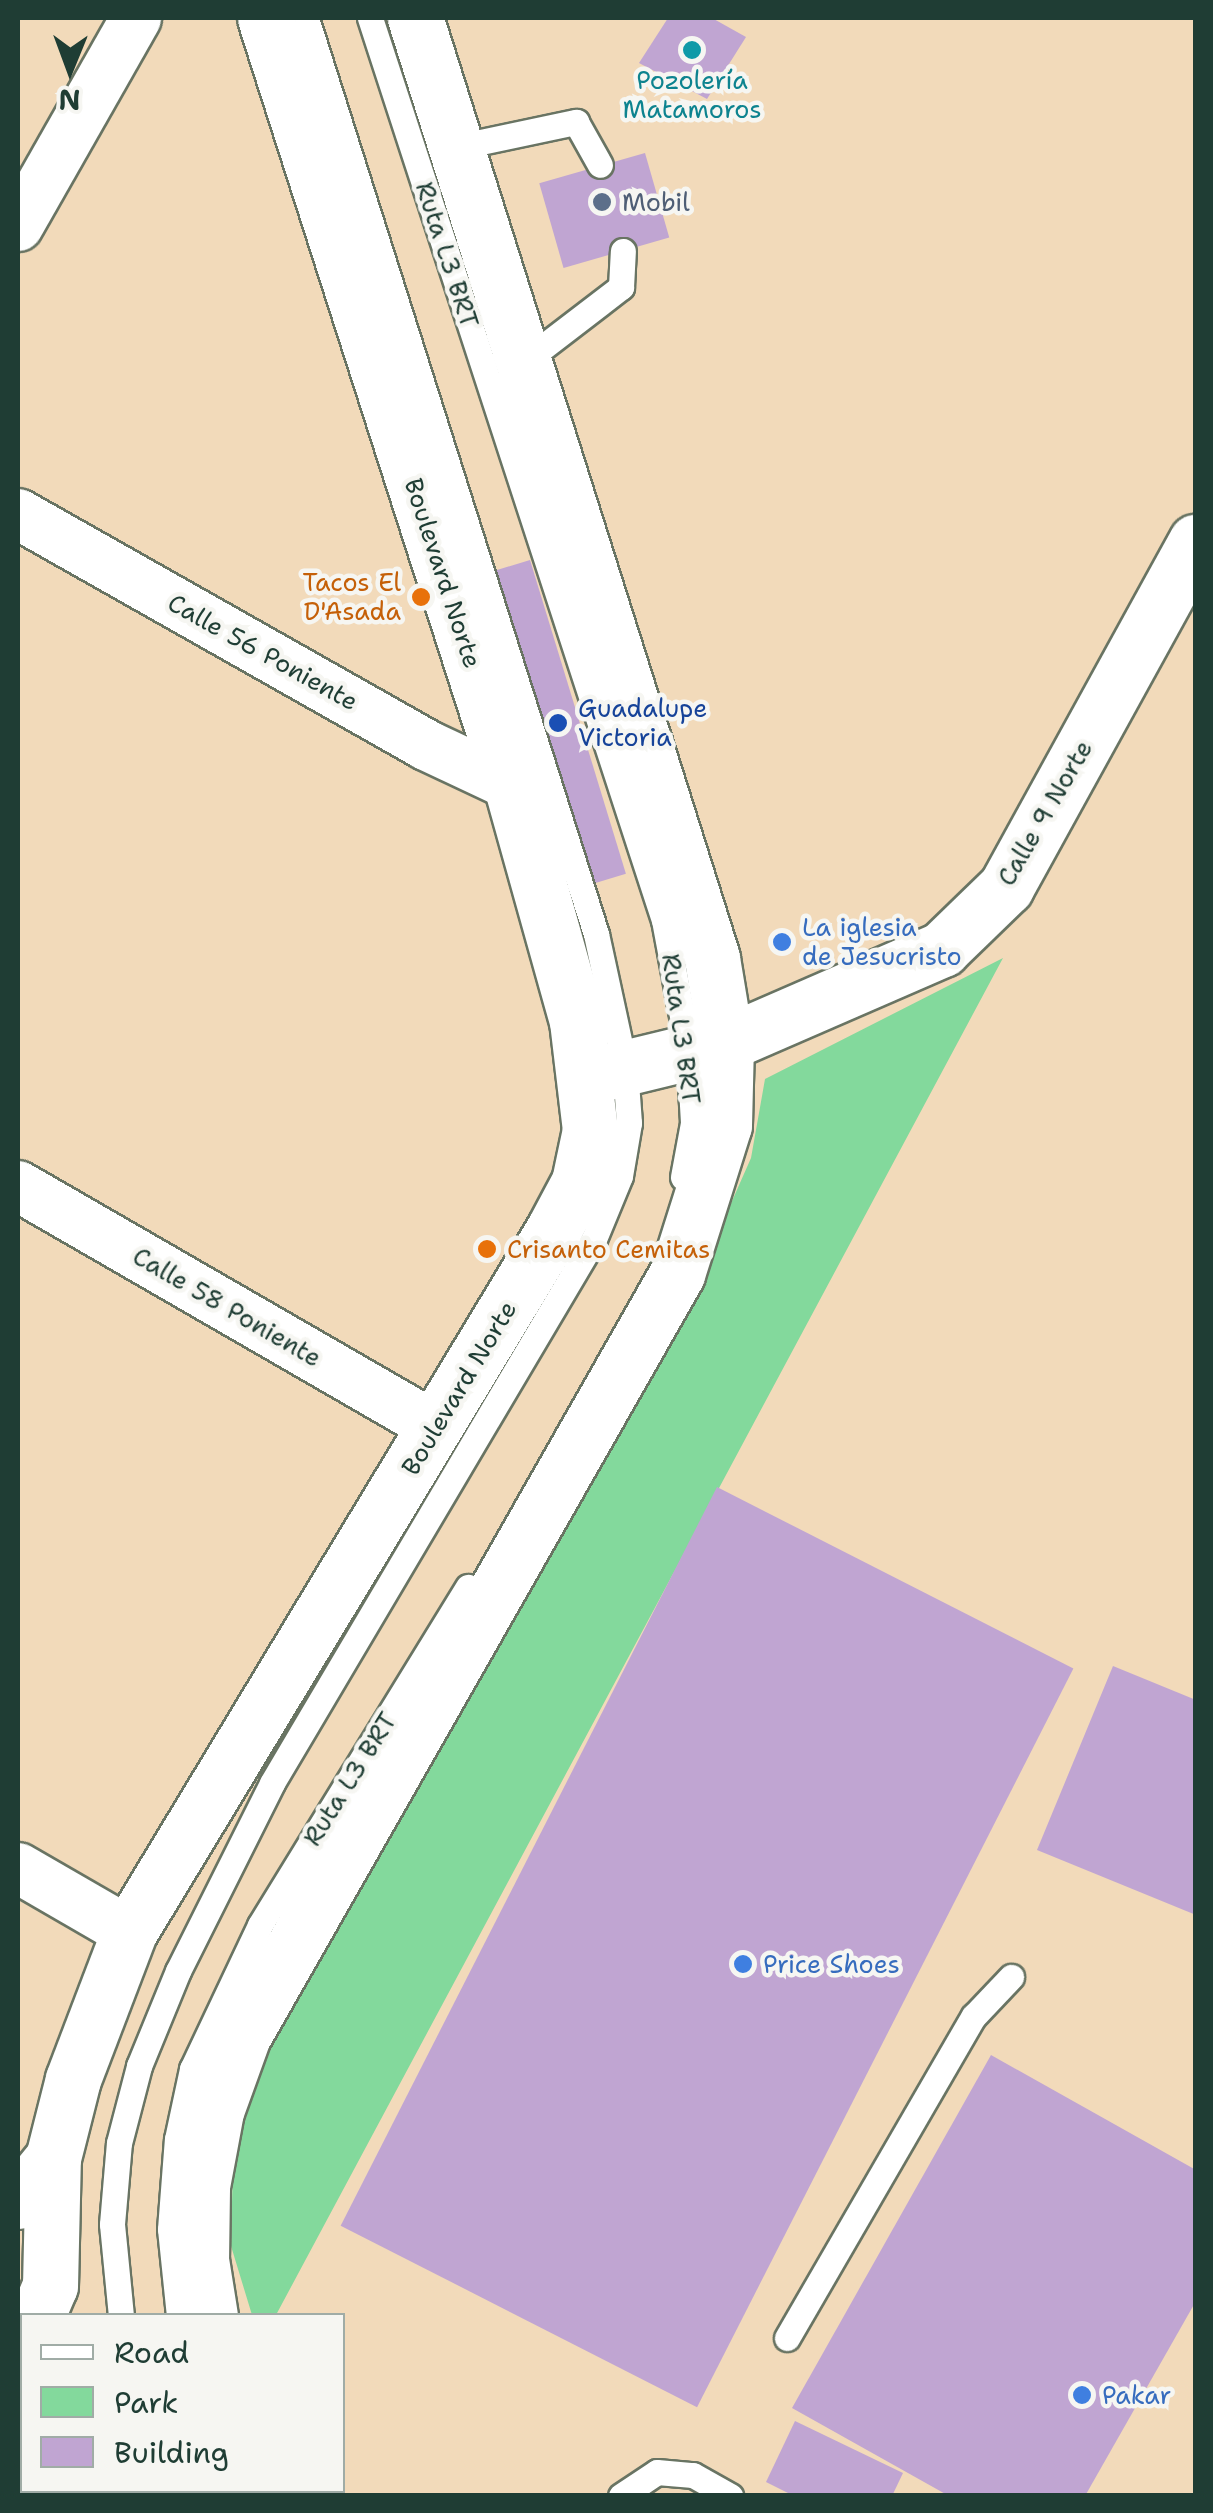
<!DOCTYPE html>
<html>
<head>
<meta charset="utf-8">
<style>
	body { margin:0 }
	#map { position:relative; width:1213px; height:2513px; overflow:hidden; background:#f2daba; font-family:"Shantell Sans",sans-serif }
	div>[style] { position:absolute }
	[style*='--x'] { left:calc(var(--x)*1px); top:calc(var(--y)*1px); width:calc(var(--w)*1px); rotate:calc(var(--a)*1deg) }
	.green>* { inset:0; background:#83d99c }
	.building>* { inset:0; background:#c0a5d2; transform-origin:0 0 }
	.roads { filter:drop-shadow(2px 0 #697463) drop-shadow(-2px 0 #697463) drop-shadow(0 2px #697463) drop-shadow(0 -2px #697463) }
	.lane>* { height:25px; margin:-12.5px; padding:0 12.5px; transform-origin:12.5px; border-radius:12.5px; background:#fff }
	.street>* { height:50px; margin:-25px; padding:0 25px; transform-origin:25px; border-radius:25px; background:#fff }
	.secondary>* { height:55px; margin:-27.5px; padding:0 27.5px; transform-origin:27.5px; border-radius:27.5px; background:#fff }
	.primary>* { height:55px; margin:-27.5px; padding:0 27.5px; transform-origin:27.5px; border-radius:27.5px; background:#fff }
	.dots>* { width:28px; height:28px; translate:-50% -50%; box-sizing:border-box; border:5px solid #f6f6f2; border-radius:50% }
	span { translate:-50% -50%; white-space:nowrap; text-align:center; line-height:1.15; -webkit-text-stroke:9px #f6f6f2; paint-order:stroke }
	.culture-label { font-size:25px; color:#0d838f }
	.service-label { font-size:25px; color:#4e5e75 }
	.left { translate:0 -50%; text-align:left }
	.street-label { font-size:25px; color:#1f3d34 }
	.food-label { font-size:25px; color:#c56008 }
	.right { translate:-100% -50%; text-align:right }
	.transit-label { font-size:25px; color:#164399 }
	.shop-label { font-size:25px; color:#366cbe }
	.frame { position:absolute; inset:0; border:20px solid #1f3d34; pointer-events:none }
	.legend { position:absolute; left:20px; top:2313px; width:325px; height:180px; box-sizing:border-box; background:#f6f6f2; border:2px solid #a0aca6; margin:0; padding:12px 18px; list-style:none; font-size:30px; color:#1f3d34 }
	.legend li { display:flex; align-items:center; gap:20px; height:50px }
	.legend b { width:50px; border:2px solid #a0aca6 }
	.north { position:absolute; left:20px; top:20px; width:100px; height:100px; -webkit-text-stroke:8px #f6f6f2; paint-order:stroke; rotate:181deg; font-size:28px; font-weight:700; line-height:40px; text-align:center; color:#1f3d34 }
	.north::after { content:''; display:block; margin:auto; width:35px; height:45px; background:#1f3d34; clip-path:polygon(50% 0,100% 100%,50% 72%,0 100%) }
</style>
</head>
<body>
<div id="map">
	<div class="green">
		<div style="clip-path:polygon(1003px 958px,276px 2315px,252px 2315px,231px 2246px,233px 2159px,268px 2045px,687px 1303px,751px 1158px,765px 1079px)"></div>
	</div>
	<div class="building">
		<div style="clip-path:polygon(668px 18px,712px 18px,746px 37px,707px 99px,639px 63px)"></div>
		<div style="left:645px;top:153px;width:88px;height:110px;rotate:74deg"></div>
		<div style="left:530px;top:560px;width:328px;height:43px;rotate:73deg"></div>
		<div style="left:717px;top:1487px;width:400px;height:829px;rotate:27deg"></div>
		<div style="clip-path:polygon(1113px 1666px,1196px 1700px,1196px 1915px,1037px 1850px)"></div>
		<div style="clip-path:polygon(991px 2055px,1196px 2170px,1196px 2301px,1085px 2496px,949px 2496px,792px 2408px)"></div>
		<div style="clip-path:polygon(795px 2421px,903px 2473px,892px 2496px,794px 2496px,766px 2482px)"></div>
	</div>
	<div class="roads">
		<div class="lane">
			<div style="--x:370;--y:18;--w:949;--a:71.95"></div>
			<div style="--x:664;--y:920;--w:135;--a:79.4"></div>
			<div style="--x:689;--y:1053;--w:70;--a:86.7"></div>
			<div style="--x:693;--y:1123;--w:55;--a:100.5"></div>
			<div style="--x:457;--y:147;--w:122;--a:-11.9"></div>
			<div style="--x:576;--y:122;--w:49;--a:60.8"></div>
			<div style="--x:526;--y:360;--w:120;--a:-37.5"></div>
			<div style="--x:621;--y:287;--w:36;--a:-87"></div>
			<div style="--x:121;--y:2316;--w:92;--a:-95.6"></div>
			<div style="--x:112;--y:2224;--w:81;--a:-85.1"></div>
			<div style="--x:119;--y:2143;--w:80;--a:-75.4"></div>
			<div style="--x:139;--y:2066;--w:103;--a:-67.7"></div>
			<div style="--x:178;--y:1971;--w:210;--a:-63.4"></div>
			<div style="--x:272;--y:1783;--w:632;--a:-59.38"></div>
			<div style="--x:594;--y:1239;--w:68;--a:-67.6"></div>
			<div style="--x:620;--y:1176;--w:54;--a:-80.4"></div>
			<div style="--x:629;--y:1123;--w:55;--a:-94.2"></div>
			<div style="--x:625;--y:1068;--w:137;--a:-102.2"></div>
			<div style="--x:596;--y:934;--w:961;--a:-107.57"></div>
			<div style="--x:179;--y:2316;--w:87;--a:-95.9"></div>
			<div style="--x:170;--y:2229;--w:90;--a:-85.6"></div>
			<div style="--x:177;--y:2139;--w:72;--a:-77.9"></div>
			<div style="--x:192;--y:2069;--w:159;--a:-64.7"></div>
			<div style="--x:260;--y:1925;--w:397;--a:-58.4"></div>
			<div style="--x:787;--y:2338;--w:372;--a:-59.9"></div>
			<div style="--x:974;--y:2016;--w:54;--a:-46.5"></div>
			<div style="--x:186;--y:2490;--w:7;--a:56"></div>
			<div style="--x:245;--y:2490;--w:7;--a:63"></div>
			<div style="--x:621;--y:2496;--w:43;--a:-33.7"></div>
			<div style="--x:657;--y:2472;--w:36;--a:5"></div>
			<div style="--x:693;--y:2475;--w:43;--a:29.6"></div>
		</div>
		<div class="street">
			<div style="--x:18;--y:226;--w:239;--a:-60.4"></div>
			<div style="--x:18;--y:514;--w:469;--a:29.5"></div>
			<div style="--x:426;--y:745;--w:94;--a:25.2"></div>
			<div style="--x:18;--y:1186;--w:482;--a:30"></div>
			<div style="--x:18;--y:1868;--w:128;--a:30"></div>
		</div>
		<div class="secondary">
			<div style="--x:587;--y:1077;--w:143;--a:-13.7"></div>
			<div style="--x:726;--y:1043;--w:236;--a:-23.5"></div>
			<div style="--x:942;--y:949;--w:89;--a:-44.1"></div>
			<div style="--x:1006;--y:887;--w:394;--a:-61.2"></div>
			<div style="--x:18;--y:2201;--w:55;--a:-50.9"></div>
			<div style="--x:118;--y:2490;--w:7;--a:63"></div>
		</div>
		<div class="primary">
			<div style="--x:37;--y:2316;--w:33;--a:-67"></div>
			<div style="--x:50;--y:2286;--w:128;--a:-88.7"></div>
			<div style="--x:53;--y:2158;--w:81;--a:-75.8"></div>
			<div style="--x:73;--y:2079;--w:157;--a:-69.1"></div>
			<div style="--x:129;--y:1932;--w:821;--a:-58.84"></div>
			<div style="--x:554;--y:1229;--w:53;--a:-62"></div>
			<div style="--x:579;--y:1182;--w:53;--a:-78.1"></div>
			<div style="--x:590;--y:1130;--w:110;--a:-96.8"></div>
			<div style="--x:577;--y:1021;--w:245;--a:-105.6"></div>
			<div style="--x:511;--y:785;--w:805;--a:-107.78"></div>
			<div style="--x:210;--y:2316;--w:57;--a:-99.1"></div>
			<div style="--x:201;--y:2260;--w:74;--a:-89.2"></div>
			<div style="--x:202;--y:2186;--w:76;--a:-79.4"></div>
			<div style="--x:216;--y:2111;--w:80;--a:-70.2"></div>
			<div style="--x:243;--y:2036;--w:877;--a:-60.34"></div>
			<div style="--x:677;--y:1274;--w:156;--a:-72.5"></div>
			<div style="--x:724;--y:1125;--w:82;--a:-88.6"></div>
			<div style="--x:726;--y:1043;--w:86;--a:-99.4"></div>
			<div style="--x:712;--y:958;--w:986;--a:-107.53"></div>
			<div style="--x:18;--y:2367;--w:16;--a:-76"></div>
			<div style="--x:288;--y:2490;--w:7;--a:56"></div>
		</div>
	</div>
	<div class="dots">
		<div style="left:692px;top:50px;background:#0f9aa8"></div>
		<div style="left:602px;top:202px;background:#5c6f8a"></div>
		<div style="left:421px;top:597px;background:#e8710a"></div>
		<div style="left:558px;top:723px;background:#1a4fb4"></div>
		<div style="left:782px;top:942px;background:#3f7fe0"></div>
		<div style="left:487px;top:1249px;background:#e8710a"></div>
		<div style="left:743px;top:1964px;background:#3f7fe0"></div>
		<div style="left:1082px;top:2395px;background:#3f7fe0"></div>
	</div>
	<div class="culture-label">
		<span style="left:692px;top:95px">Pozolería<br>Matamoros</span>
	</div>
	<div class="service-label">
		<span class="left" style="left:622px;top:202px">Mobil</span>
	</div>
	<div class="street-label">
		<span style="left:447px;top:255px;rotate:72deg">Ruta L3 BRT</span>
		<span style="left:443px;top:573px;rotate:72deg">Boulevard Norte</span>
		<span style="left:263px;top:652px;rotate:29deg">Calle 56 Poniente</span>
		<span style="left:1045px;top:813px;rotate:-60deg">Calle 9 Norte</span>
		<span style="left:681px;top:1029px;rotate:82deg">Ruta L3 BRT</span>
		<span style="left:227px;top:1307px;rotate:30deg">Calle 58 Poniente</span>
		<span style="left:459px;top:1388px;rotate:-59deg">Boulevard Norte</span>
		<span style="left:350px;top:1779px;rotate:-58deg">Ruta L3 BRT</span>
	</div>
	<div class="food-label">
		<span class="right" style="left:401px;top:597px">Tacos El<br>D'Asada</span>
		<span class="left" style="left:507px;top:1249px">Crisanto Cemitas</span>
	</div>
	<div class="transit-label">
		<span class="left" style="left:578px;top:723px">Guadalupe<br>Victoria</span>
	</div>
	<div class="shop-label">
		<span class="left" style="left:802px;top:942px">La iglesia<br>de Jesucristo</span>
		<span class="left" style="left:763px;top:1964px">Price Shoes</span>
		<span class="left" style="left:1102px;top:2395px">Pakar</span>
	</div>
	<div class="frame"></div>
	<ul class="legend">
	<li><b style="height:12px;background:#fff"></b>Road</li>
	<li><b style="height:28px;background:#83d99c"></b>Park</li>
	<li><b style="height:28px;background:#c0a5d2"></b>Building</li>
	</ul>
	<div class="north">N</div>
</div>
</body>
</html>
